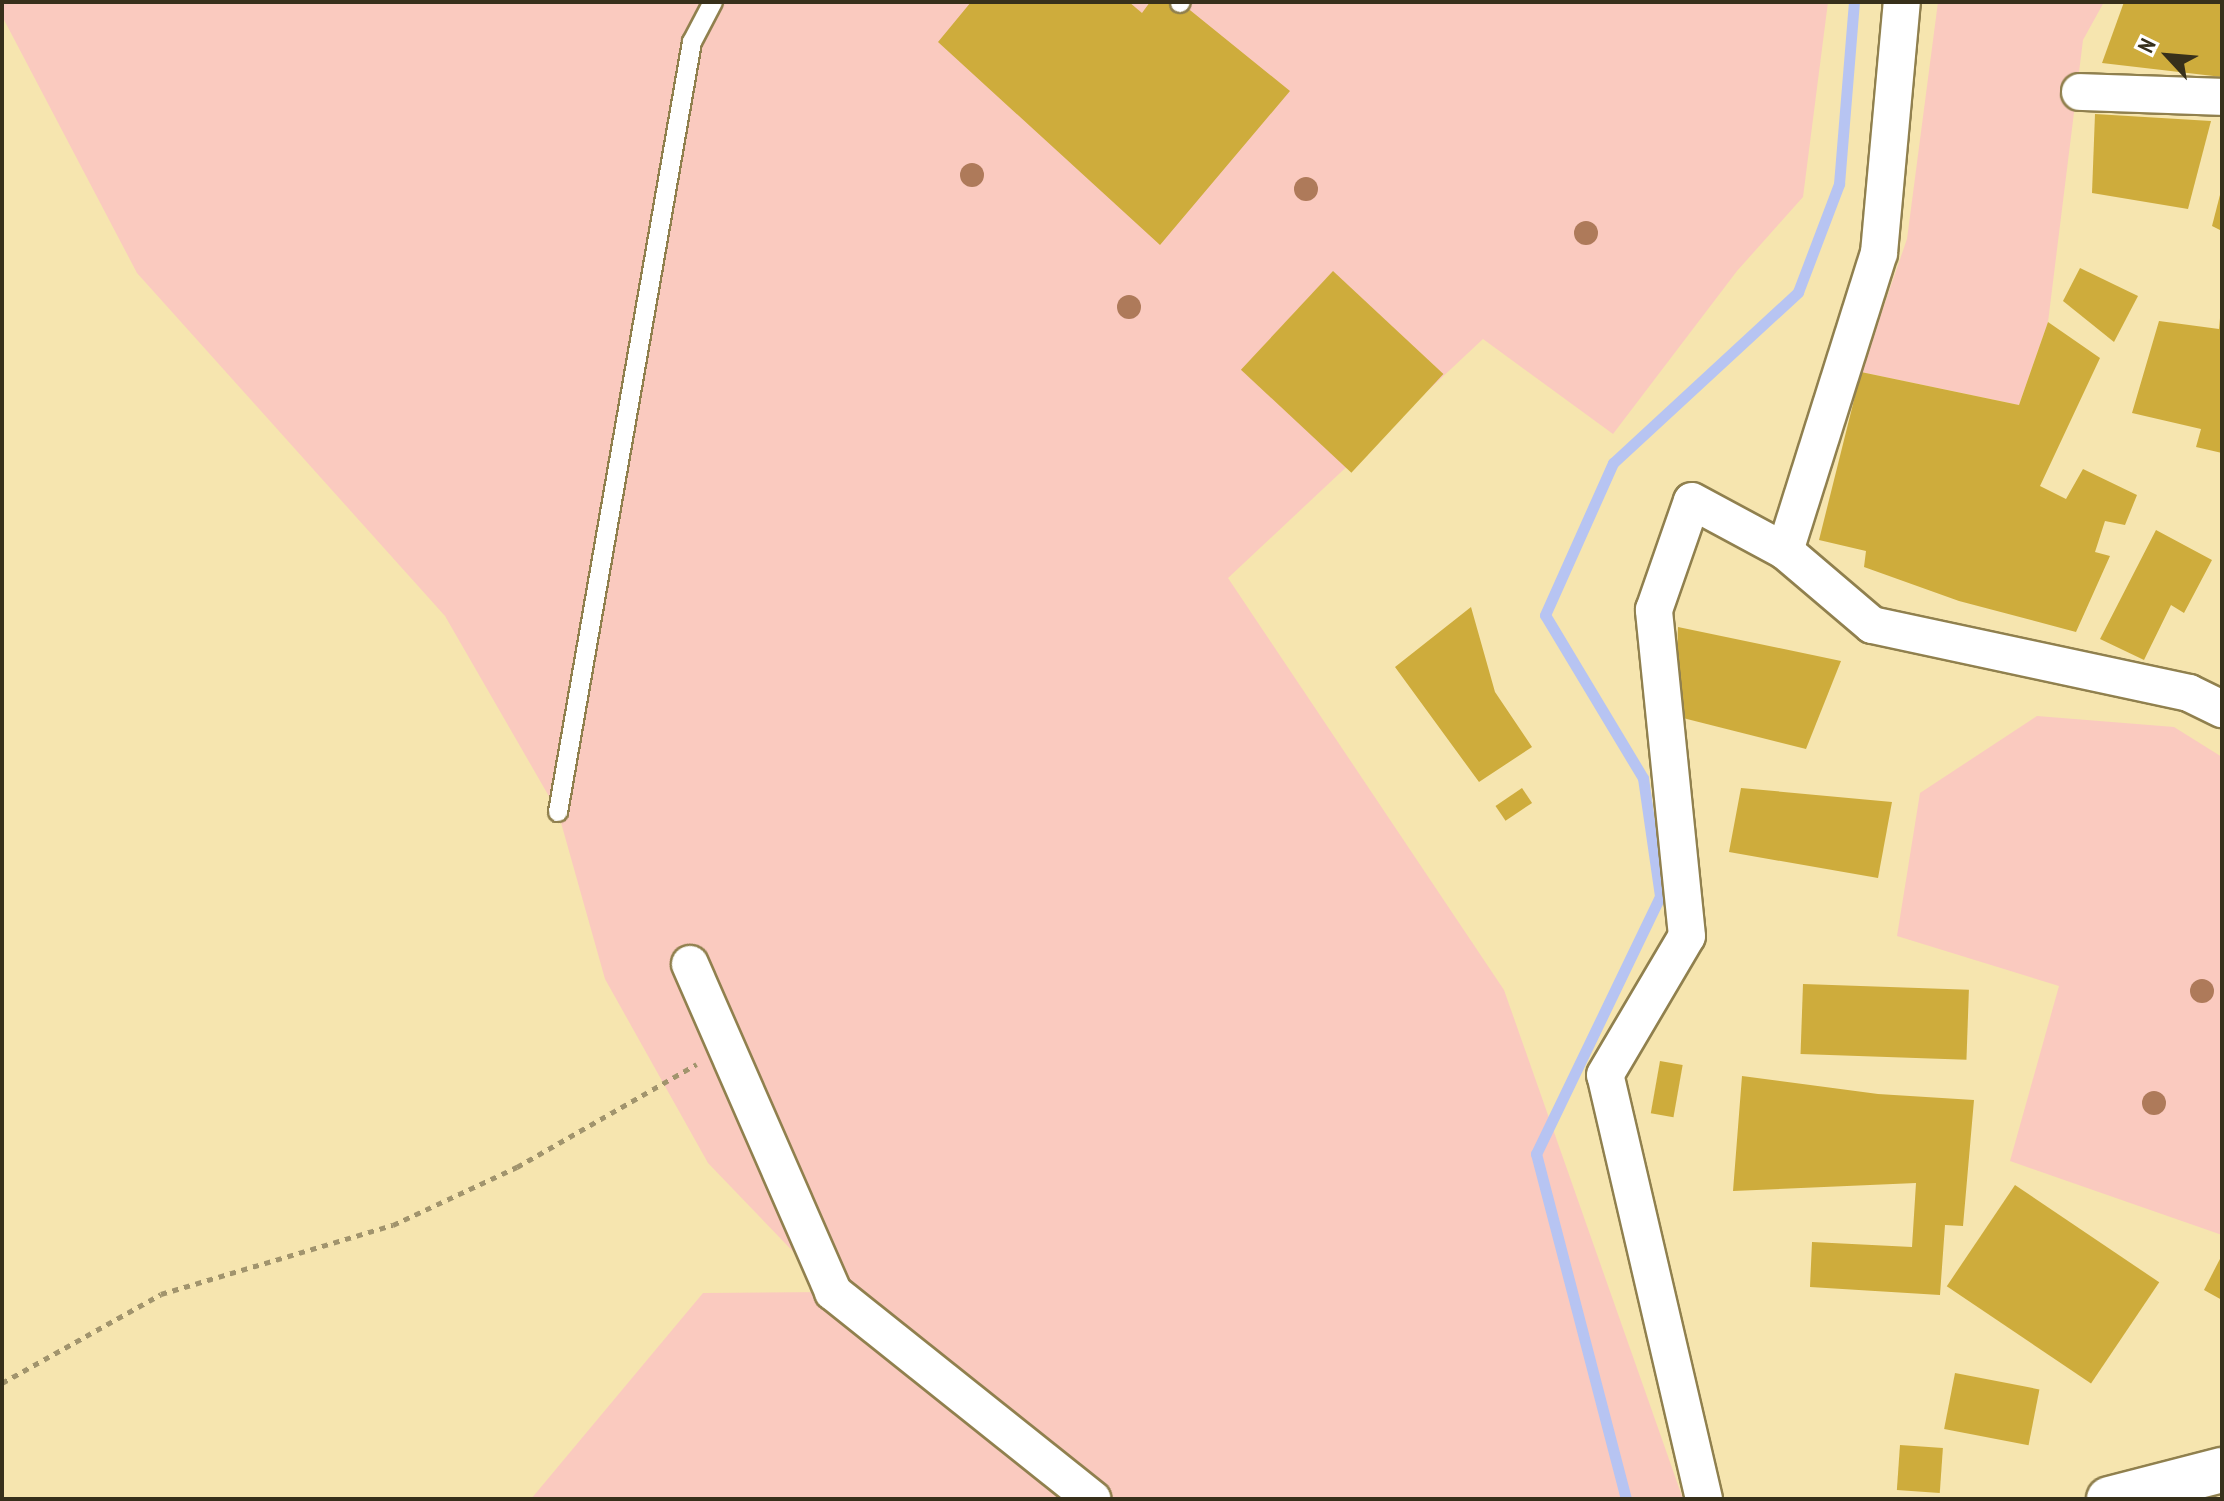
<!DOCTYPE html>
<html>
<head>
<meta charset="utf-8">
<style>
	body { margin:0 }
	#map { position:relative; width:2224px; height:1501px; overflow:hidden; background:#f6e5af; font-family:"PT Sans Narrow",sans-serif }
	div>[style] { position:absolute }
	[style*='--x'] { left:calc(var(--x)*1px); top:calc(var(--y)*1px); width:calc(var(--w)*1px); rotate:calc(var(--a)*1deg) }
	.green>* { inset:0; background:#facabf }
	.stream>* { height:11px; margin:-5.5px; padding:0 5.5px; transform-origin:5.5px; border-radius:5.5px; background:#b7c4f2 }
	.building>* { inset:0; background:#ceac3c; transform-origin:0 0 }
	.path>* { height:5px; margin-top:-2.5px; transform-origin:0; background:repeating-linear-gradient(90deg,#a1946d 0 6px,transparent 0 12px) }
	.roads { filter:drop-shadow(2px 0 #90804e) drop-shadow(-2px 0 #90804e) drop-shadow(0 2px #90804e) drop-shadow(0 -2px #90804e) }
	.lane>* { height:18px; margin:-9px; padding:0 9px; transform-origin:9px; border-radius:9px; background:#fff }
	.street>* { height:36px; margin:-18px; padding:0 18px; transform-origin:18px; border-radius:18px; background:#fff }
	.secondary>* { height:44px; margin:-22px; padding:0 22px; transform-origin:22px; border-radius:22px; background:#fff }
	.trees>* { width:24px; height:24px; margin:-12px; border-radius:50%; background:#ae7a5a }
	span { translate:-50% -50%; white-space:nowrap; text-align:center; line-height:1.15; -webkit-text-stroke:7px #fff; paint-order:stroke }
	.frame { position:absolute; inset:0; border:4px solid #37301b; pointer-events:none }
	.north { position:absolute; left:2128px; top:16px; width:80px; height:80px; -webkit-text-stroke:6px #fff; paint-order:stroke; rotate:296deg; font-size:22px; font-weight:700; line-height:32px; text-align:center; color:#37301b }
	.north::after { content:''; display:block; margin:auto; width:28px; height:36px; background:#37301b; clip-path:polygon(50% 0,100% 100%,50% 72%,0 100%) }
</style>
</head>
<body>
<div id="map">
	<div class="green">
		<div style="clip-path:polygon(2px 2px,1828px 2px,1803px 197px,1737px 271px,1613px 434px,1483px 339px,1228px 578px,1504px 990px,1683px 1499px,531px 1499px,703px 1293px,832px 1292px,708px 1163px,605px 979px,558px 812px,445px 616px,137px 273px,2px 16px)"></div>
		<div style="clip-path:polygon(1938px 2px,2104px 2px,2083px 40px,2048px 322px,2019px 405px,1861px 372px,1907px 239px)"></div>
		<div style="clip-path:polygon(2037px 716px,2174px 727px,2222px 757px,2222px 1235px,2010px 1161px,2059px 986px,1897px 936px,1920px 793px)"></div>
	</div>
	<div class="stream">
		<div style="--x:1626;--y:1499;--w:357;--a:-104.6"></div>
		<div style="--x:1536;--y:1154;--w:286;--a:-64.3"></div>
		<div style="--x:1660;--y:896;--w:119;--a:-98.2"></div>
		<div style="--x:1643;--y:778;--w:190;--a:-121"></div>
		<div style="--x:1545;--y:615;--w:167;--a:-65.9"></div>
		<div style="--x:1613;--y:463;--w:252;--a:-42.7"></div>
		<div style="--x:1798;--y:292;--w:116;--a:-69.2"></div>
		<div style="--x:1839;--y:184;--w:183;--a:-85.3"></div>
	</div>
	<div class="building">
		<div style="clip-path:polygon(971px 2px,1129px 2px,1142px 13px,1150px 2px,1180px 2px,1290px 91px,1160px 245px,938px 42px)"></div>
		<div style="clip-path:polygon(2124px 2px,2222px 2px,2222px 77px,2102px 63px)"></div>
		<div style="clip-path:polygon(2095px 114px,2211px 121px,2188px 209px,2092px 193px)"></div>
		<div style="clip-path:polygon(2221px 191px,2222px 191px,2222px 231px,2212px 226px)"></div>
		<div style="clip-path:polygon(2080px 268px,2138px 296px,2114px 342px,2063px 301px)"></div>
		<div style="left:1333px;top:271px;width:151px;height:135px;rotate:43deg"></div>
		<div style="clip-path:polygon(2220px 318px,2222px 318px,2222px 453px,2196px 447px,2201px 429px,2132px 413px,2159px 321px,2219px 329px)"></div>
		<div style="clip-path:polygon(2048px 322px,2100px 358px,2040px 486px,2066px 499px,2083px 469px,2137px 495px,2125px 525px,2105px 521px,2095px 552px,2110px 556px,2076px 632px,1959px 601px,1864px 567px,1866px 551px,1819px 540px,1861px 372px,2019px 405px)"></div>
		<div style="clip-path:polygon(2156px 530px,2212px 560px,2184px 613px,2171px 605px,2144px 660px,2100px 639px)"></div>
		<div style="clip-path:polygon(1471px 607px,1495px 692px,1532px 747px,1479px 782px,1395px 667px)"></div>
		<div style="clip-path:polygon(1678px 627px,1841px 661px,1806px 749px,1675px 716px)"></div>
		<div style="left:1522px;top:788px;width:18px;height:32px;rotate:56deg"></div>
		<div style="clip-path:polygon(1741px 788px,1892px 802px,1878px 878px,1729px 852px)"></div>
		<div style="left:1803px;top:984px;width:166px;height:70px;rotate:2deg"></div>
		<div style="left:1660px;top:1061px;width:23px;height:53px;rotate:10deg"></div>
		<div style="clip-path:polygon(1742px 1076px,1878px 1094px,1974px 1100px,1963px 1226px,1945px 1225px,1940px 1295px,1810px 1287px,1812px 1242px,1912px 1247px,1916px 1183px,1733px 1191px)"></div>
		<div style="left:2015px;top:1185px;width:174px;height:122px;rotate:34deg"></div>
		<div style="clip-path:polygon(2222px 1255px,2222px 1300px,2204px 1290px)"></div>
		<div style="left:1955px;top:1373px;width:86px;height:57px;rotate:11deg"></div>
		<div style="left:1900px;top:1445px;width:43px;height:45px;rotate:4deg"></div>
	</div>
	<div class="path">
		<div style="--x:2;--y:1383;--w:182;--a:-29.2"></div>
		<div style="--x:161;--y:1294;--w:242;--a:-16.6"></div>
		<div style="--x:393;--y:1225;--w:137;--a:-25.1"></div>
		<div style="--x:517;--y:1167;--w:207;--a:-29.8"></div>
	</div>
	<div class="roads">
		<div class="lane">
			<div style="--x:1180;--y:3;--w:1;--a:-45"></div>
			<div style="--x:558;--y:812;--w:782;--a:-80.13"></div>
			<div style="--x:692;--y:42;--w:45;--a:-62.3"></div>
		</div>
		<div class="street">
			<div style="--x:2080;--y:92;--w:142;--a:2"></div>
			<div style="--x:1785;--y:551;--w:312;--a:-72.5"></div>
			<div style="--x:1879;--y:253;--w:252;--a:-84.8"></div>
			<div style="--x:690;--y:964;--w:358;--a:66.4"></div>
			<div style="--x:833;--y:1292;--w:332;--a:38.6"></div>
			<div style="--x:1704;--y:1499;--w:435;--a:-103.1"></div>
			<div style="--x:1605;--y:1075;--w:161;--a:-59.5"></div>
			<div style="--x:1687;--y:936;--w:328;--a:-95.8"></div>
			<div style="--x:1654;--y:610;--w:115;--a:-70.8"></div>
			<div style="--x:1692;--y:501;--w:106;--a:28.3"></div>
			<div style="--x:1785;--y:551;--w:114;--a:40.4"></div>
			<div style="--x:1872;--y:625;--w:324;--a:12.1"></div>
			<div style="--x:2189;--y:693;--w:37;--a:26"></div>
		</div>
		<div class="secondary">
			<div style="--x:2109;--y:1499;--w:117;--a:-14.4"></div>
		</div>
	</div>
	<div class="trees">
		<div style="left:972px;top:175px"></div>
		<div style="left:1306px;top:189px"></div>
		<div style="left:1586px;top:233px"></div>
		<div style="left:1129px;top:307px"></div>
		<div style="left:2202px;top:991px"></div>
		<div style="left:2154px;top:1103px"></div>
	</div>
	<div class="frame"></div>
	<div class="north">N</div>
</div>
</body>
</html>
